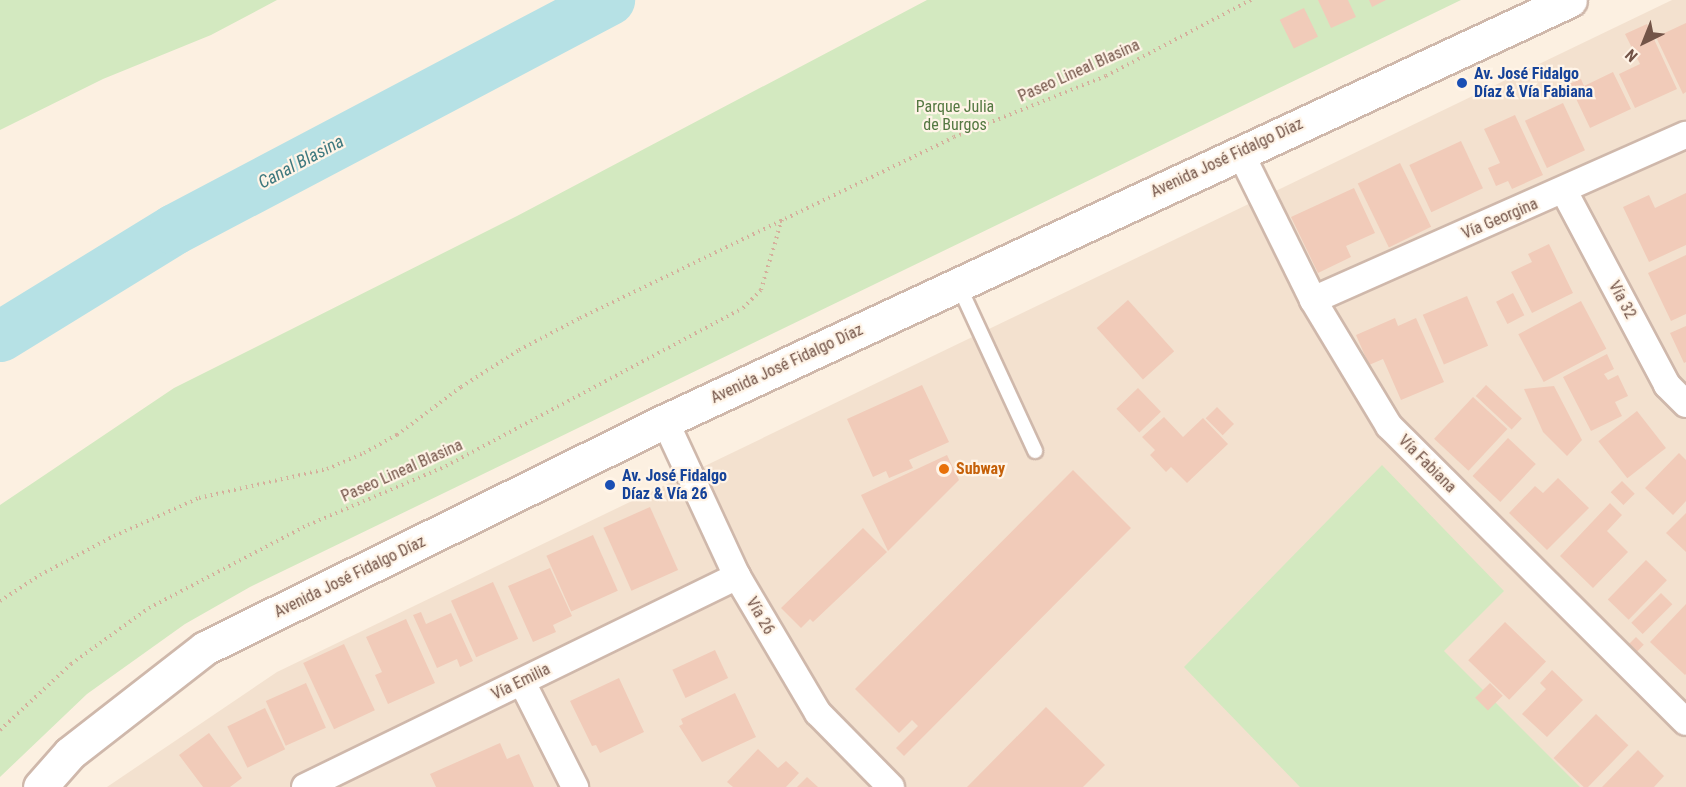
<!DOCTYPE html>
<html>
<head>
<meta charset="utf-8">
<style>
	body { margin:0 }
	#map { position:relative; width:1686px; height:787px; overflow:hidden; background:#fcf0e1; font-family:"Roboto Condensed",sans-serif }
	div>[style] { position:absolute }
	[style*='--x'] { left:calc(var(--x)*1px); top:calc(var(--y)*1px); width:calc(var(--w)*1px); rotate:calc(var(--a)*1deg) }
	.residential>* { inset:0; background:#f3e1cf }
	.green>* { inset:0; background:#d3e9c0 }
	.river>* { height:51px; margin:-25.5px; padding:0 25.5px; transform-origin:25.5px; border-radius:25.5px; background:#b6e1e5 }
	.building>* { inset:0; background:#f1cbb9; transform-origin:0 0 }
	.path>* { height:4px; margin-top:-2px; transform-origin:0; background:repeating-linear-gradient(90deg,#d5af9c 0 1.5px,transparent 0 6px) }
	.roads { filter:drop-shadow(2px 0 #cfb8ab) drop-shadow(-2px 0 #cfb8ab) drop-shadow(0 2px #cfb8ab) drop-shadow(0 -2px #cfb8ab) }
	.lane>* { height:14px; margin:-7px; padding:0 7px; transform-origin:7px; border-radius:7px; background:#fff }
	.street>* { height:26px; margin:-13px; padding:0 13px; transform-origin:13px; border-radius:13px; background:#fff }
	.secondary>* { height:33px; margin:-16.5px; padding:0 16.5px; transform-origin:16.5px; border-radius:16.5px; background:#fff }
	.dots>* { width:16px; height:16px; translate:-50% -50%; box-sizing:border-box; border:3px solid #fff4e7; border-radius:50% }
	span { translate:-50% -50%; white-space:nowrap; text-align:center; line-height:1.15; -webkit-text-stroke:4.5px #fff4e7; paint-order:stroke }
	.street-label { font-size:16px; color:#735448 }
	.transit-label { font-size:16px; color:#164399; font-weight:700 }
	.left { translate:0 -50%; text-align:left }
	.park-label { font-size:16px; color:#547841 }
	.food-label { font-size:16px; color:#c56008; font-weight:700 }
	.water-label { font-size:18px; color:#3f797f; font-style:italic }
	.north { position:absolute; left:1614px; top:12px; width:60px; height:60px; -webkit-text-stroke:4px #fff4e7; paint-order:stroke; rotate:223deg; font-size:16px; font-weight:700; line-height:24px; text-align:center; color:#735448 }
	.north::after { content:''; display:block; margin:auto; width:21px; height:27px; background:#735448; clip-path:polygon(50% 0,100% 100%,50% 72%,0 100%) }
</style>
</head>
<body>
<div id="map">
	<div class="residential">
		<div style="clip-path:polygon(1672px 0,1686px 0,1686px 787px,107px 787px,277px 672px)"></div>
	</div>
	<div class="green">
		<div style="clip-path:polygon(0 0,277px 0,211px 35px,103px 79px,0 130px)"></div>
		<div style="clip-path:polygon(927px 0,1461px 0,250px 587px,185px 624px,87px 694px,0 777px,0 505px,174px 388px,517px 216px)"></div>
		<div style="clip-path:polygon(1382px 465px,1504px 591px,1444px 651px,1580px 787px,1300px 787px,1184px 667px)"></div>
	</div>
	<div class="river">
		<div style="--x:0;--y:336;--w:204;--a:-31.6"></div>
		<div style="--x:174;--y:229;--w:492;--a:-27.8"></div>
	</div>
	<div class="building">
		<div style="clip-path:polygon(1318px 0,1348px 0,1356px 17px,1331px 28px)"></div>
		<div style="clip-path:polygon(1369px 0,1386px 0,1372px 7px)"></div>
		<div style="left:1304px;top:8px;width:32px;height:27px;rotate:64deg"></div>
		<div style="clip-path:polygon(1686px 23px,1686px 92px,1683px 94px,1656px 37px)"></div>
		<div style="clip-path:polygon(1647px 24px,1677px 89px,1635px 108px,1619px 74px,1640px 64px,1625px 34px)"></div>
		<div style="clip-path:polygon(1613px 72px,1631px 109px,1590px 128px,1569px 84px,1581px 79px,1584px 86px)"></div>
		<div style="left:1563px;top:103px;width:52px;height:42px;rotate:65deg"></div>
		<div style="clip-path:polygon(1515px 115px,1543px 175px,1512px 189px,1508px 181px,1496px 186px,1488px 168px,1500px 163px,1484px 129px)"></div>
		<div style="left:1461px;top:141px;width:52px;height:57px;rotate:65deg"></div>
		<div style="left:1400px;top:163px;width:71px;height:47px;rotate:64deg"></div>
		<div style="clip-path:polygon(1354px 188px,1375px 233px,1346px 246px,1351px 257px,1318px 273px,1291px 217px)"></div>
		<div style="clip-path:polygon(1686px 193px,1686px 245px,1649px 262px,1623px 207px,1649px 195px,1655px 208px)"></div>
		<div style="clip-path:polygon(1549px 244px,1573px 293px,1532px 313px,1511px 272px,1532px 262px,1528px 254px)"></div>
		<div style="clip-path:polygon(1686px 255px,1686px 314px,1671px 321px,1648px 273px)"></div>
		<div style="left:1513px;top:293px;width:25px;height:19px;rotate:63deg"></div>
		<div style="left:1467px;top:296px;width:54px;height:48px;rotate:67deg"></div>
		<div style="left:1128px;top:300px;width:69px;height:42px;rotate:48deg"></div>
		<div style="left:1581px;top:301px;width:54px;height:71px;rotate:62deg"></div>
		<div style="clip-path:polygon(1395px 318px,1398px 326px,1416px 318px,1444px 382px,1401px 400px,1383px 359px,1369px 365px,1356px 335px)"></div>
		<div style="clip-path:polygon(1686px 326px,1686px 362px,1684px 363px,1670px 333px)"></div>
		<div style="clip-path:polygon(1607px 354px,1614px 369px,1604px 374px,1608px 380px,1618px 375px,1628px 396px,1615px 402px,1622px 416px,1591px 431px,1563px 377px)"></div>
		<div style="clip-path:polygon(922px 385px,949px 442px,909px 460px,913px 468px,889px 478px,886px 471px,873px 477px,847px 419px)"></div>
		<div style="left:1486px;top:385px;width:49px;height:15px;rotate:43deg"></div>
		<div style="clip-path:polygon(1554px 386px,1582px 440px,1567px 456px,1543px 432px,1524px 389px)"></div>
		<div style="left:1138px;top:388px;width:33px;height:30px;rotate:46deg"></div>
		<div style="left:1473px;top:397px;width:47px;height:57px;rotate:43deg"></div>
		<div style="left:1217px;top:407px;width:24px;height:16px;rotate:45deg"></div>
		<div style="left:1637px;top:411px;width:47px;height:49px;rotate:52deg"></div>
		<div style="clip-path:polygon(1164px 417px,1183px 437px,1203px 418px,1228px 444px,1187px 483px,1171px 467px,1166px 472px,1150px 455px,1155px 450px,1142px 437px)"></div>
		<div style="left:1508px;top:438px;width:38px;height:52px;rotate:43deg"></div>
		<div style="clip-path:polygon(1679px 453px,1686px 460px,1686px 501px,1673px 515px,1645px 488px)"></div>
		<div style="clip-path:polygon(947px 455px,959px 480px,888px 551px,861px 495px)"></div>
		<div style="clip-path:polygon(1073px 470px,1131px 528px,904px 756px,896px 748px,918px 726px,912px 720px,899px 733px,855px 689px)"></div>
		<div style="clip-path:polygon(1558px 478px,1589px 508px,1547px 550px,1509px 513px,1535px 486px,1543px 493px)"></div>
		<div style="left:1622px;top:481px;width:18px;height:16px;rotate:45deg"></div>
		<div style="clip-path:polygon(1610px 503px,1622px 515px,1607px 531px,1628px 552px,1593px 588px,1560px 556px)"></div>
		<div style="left:650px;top:507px;width:69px;height:51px;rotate:66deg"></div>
		<div style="clip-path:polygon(1686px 513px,1686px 552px,1666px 533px)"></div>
		<div style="clip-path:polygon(863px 528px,887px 552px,813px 622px,810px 619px,801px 628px,781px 608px)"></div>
		<div style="left:593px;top:535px;width:61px;height:51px;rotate:66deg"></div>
		<div style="left:1646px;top:560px;width:29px;height:55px;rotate:44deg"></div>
		<div style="clip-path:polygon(550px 568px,572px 616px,553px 625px,556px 632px,533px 642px,508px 586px)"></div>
		<div style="left:493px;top:582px;width:62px;height:46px;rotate:66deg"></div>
		<div style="left:1661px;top:593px;width:16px;height:42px;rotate:45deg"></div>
		<div style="clip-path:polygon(1686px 604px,1686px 674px,1685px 675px,1650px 642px)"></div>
		<div style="clip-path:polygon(421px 612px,426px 624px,451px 613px,473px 661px,460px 667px,457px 659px,437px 668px,413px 615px)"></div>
		<div style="clip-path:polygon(406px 619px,435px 683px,388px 704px,375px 675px,382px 672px,366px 637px)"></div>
		<div style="left:1505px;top:622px;width:57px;height:53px;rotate:44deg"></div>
		<div style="left:1636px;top:637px;width:11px;height:18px;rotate:45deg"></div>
		<div style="left:344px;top:644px;width:73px;height:45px;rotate:65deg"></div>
		<div style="left:715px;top:650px;width:31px;height:47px;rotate:65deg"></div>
		<div style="clip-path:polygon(1552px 670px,1583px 700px,1547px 737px,1522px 714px,1546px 689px,1540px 683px)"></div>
		<div style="clip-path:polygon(619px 678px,644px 732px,600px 753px,596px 745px,592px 746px,570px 701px)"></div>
		<div style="left:306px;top:683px;width:49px;height:44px;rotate:66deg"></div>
		<div style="left:1490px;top:683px;width:18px;height:21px;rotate:45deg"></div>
		<div style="clip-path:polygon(735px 693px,756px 737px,702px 762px,679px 726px,683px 724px,681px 719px)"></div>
		<div style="clip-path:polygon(1046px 707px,1105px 765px,1083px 787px,967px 787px)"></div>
		<div style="left:265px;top:708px;width:46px;height:42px;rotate:64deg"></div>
		<div style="left:1596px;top:714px;width:45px;height:61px;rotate:44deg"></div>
		<div style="clip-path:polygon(209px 733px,242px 778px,230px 787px,203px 787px,179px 755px)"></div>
		<div style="clip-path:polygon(500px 743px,507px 759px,519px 754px,534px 787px,436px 787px,430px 774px)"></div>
		<div style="clip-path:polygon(758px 749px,778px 768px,786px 761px,799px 773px,786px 787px,733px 787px,727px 782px)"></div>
		<div style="clip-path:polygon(1638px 750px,1664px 776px,1654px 787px,1602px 787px)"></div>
		<div style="clip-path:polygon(807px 777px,818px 787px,797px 787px)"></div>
	</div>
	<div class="path">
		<div style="--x:0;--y:601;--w:48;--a:-33"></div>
		<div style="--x:40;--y:575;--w:84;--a:-27.8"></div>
		<div style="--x:114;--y:536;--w:93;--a:-24.1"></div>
		<div style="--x:199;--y:498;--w:131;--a:-12.8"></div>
		<div style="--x:327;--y:469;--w:40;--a:-23.4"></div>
		<div style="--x:364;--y:453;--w:38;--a:-29"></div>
		<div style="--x:397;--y:435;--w:80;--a:-36.9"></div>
		<div style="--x:461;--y:387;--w:69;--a:-32.5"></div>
		<div style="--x:519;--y:350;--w:69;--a:-27.7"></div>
		<div style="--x:580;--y:318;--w:415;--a:-25.8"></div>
		<div style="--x:954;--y:137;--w:164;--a:-21.9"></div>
		<div style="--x:1106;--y:76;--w:164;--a:-27.7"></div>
		<div style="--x:0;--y:730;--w:97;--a:-42.9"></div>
		<div style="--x:71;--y:664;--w:96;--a:-35.7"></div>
		<div style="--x:149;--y:608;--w:179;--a:-27.6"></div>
		<div style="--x:308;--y:525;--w:150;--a:-23.1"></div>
		<div style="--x:446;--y:466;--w:336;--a:-28"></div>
		<div style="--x:743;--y:308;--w:25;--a:-45"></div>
		<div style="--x:761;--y:290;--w:74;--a:-73.5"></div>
	</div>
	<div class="roads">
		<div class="lane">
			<div style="--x:958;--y:284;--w:184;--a:65.2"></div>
		</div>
		<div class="street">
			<div style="--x:1240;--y:152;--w:165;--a:63.7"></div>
			<div style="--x:1313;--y:300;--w:147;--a:58.9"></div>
			<div style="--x:1389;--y:426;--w:419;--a:44.9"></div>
			<div style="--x:1564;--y:191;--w:220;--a:62"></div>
			<div style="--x:1667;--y:385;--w:27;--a:45"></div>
			<div style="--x:1313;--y:300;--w:408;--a:-23.9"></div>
			<div style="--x:665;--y:421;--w:171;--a:65.1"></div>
			<div style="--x:737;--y:576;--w:159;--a:59.4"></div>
			<div style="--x:818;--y:713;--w:104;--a:45.4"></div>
			<div style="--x:522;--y:682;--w:118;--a:63.2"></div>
			<div style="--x:305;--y:787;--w:481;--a:-26"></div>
		</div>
		<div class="secondary">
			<div style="--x:40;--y:787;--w:45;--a:-48.6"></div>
			<div style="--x:70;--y:753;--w:171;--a:-37.9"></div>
			<div style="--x:205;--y:648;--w:513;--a:-26.27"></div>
			<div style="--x:665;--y:421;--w:998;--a:-24.95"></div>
		</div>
	</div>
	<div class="dots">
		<div style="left:1462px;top:83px;background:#1a4fb4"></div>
		<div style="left:944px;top:469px;background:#e8710a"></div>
		<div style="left:610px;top:485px;background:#1a4fb4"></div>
	</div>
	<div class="street-label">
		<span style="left:1079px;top:71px;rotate:-24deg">Paseo Lineal Blasina</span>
		<span style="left:1227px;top:158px;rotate:-25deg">Avenida José Fidalgo Díaz</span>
		<span style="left:1500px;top:219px;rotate:-23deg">Vía Georgina</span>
		<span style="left:1622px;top:300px;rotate:62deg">Vía 32</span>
		<span style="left:787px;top:364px;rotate:-25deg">Avenida José Fidalgo Díaz</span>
		<span style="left:1427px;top:464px;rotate:45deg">Vía Fabiana</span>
		<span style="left:402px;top:471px;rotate:-24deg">Paseo Lineal Blasina</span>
		<span style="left:350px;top:577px;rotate:-26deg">Avenida José Fidalgo Díaz</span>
		<span style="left:760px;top:616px;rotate:60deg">Vía 26</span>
		<span style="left:521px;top:682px;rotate:-26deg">Vía Emilia</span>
	</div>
	<div class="transit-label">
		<span class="left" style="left:1474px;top:83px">Av. José Fidalgo<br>Díaz &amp; Vía Fabiana</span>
		<span class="left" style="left:622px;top:485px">Av. José Fidalgo<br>Díaz &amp; Vía 26</span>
	</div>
	<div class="park-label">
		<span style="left:955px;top:116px">Parque Julia<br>de Burgos</span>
	</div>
	<div class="food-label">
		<span class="left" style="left:956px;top:469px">Subway</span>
	</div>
	<div class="water-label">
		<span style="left:301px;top:162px;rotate:-28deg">Canal Blasina</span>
	</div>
	<div class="north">N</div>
</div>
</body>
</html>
